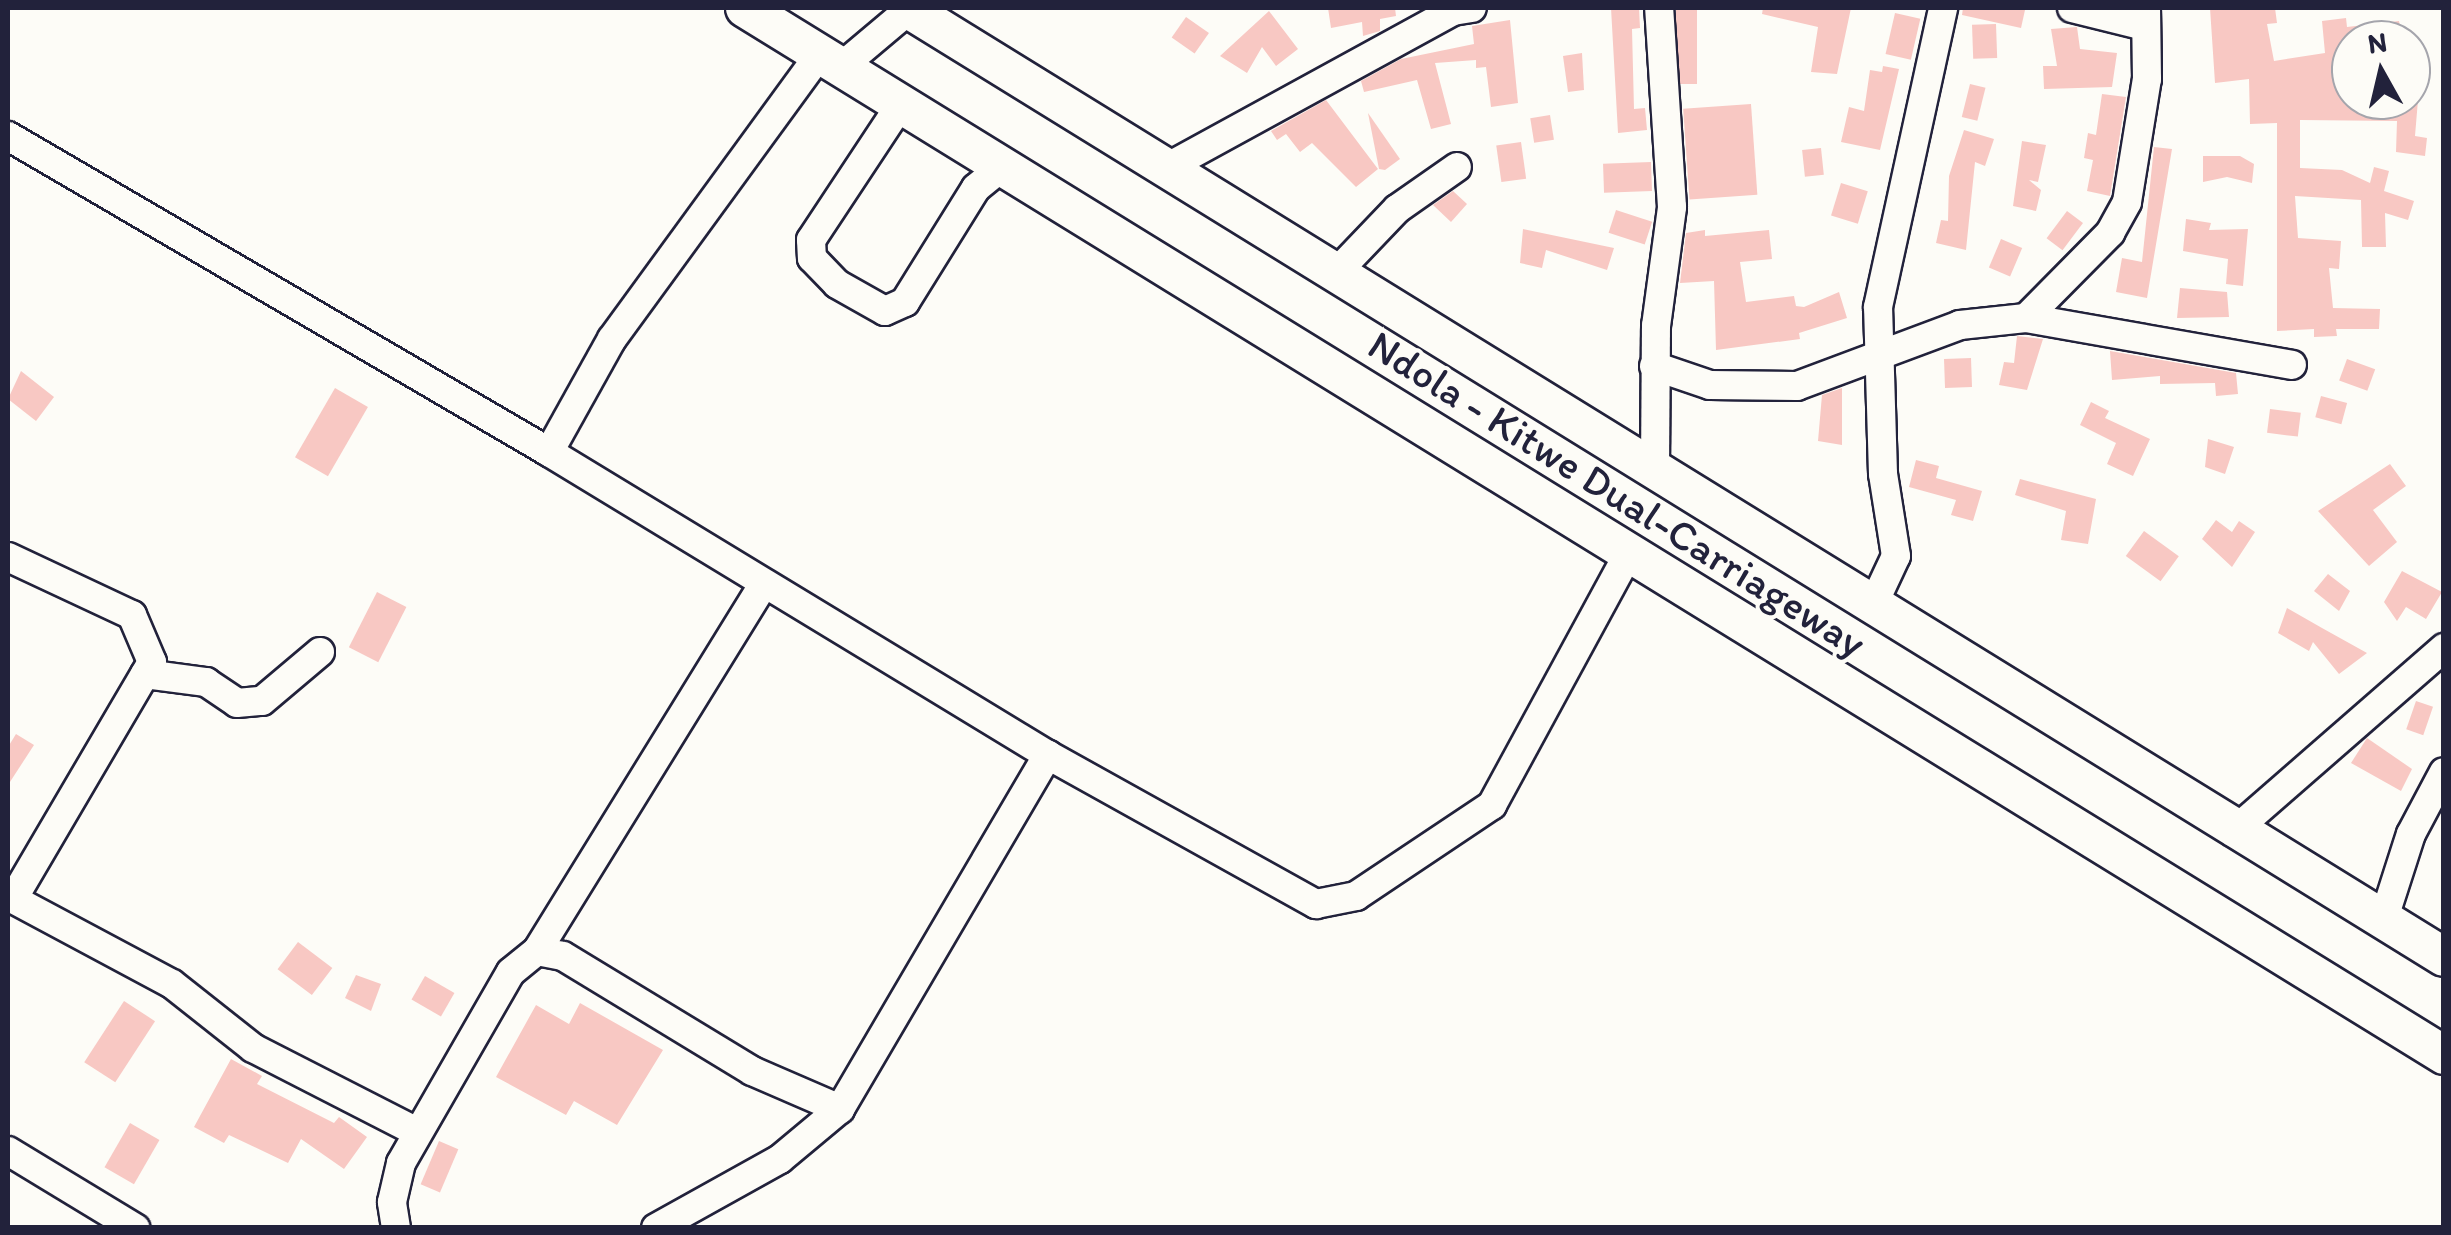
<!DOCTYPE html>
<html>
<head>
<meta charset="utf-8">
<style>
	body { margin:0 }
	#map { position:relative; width:2451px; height:1235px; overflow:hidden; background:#fdfcf7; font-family:Itim,sans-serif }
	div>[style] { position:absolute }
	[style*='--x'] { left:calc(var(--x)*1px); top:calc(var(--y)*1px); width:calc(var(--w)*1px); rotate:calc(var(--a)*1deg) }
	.building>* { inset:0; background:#f8c8c3; transform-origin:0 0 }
	.roads { filter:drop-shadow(2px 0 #22223b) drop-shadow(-2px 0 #22223b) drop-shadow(0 2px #22223b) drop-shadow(0 -2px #22223b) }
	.minor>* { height:28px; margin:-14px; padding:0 14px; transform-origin:14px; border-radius:14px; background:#fdfcf7 }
	.highway>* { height:38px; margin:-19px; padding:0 19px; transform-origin:19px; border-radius:19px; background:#fdfcf7 }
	span { translate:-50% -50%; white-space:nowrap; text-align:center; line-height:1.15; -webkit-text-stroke:8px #fdfcf7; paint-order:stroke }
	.street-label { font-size:42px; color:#22223b }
	.frame { position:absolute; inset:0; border:10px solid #22223b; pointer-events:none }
	.north { position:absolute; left:2331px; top:20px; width:100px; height:100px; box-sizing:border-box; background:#fdfcf7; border:2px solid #a5a5ac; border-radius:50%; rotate:352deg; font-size:28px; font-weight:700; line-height:40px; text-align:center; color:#22223b }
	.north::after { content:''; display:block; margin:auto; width:35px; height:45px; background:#22223b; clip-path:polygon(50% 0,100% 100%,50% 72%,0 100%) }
</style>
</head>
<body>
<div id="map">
	<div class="building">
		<div style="clip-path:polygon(1328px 8px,1395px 8px,1396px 16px,1380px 19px,1380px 31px,1363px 36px,1362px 22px,1331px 28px)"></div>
		<div style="clip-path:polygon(1611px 8px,1639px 8px,1640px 28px,1632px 29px,1634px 109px,1645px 108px,1647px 130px,1618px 133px)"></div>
		<div style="left:1676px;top:8px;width:21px;height:76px"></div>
		<div style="clip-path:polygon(1763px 8px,1851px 8px,1837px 74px,1811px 72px,1818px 27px,1762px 14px)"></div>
		<div style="clip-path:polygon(1963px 8px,2015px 8px,2025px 10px,2021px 28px,1962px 15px)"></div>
		<div style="clip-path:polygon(2210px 8px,2275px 8px,2277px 23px,2267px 24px,2274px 61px,2325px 53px,2322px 21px,2346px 18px,2347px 27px,2399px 21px,2402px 37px,2345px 40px,2350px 101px,2418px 100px,2415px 136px,2427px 138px,2425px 156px,2396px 152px,2397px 121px,2300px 120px,2300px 168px,2342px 170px,2370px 183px,2374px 167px,2389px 171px,2384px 191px,2414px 201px,2408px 220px,2385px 213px,2386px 247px,2362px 247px,2361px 200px,2295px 196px,2298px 238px,2341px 241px,2339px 269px,2329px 268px,2333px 308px,2380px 309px,2379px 329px,2336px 329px,2337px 336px,2314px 337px,2314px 329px,2277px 331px,2277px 123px,2250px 124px,2249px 79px,2215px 83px)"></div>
		<div style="clip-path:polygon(1269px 11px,1298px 49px,1276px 66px,1262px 47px,1247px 73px,1220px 56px)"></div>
		<div style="left:1895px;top:13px;width:26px;height:42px;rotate:13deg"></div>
		<div style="left:1186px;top:17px;width:28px;height:25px;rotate:35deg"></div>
		<div style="clip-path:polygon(1510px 20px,1518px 103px,1491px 107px,1486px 67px,1476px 68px,1476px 60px,1435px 63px,1451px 124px,1431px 129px,1417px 80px,1364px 92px,1361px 81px,1401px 59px,1474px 44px,1472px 26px)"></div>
		<div style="left:1996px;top:24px;width:34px;height:24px;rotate:88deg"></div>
		<div style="clip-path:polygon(2077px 27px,2080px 49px,2117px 53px,2112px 87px,2044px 89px,2043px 66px,2057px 66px,2051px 29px)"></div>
		<div style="clip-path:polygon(1582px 53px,1584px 90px,1568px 92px,1563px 56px)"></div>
		<div style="clip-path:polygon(1883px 66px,1899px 69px,1880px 150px,1841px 142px,1849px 107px,1864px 111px,1870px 70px,1882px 72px)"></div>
		<div style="left:1970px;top:84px;width:16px;height:34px;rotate:14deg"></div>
		<div style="clip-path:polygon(2102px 94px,2126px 97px,2110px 196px,2087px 191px,2093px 160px,2084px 158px,2088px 133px,2096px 135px)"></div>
		<div style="clip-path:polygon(1326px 100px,1378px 169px,1356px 187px,1312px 143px,1300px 152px,1286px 134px,1277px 140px,1271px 131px)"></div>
		<div style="left:1751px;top:104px;width:91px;height:68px;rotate:86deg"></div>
		<div style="clip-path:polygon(1368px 113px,1400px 159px,1385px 170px,1379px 169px)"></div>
		<div style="left:1550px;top:115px;width:25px;height:20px;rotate:81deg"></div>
		<div style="clip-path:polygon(1964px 130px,1994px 139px,1985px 166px,1975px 162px,1966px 250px,1936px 243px,1941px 220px,1948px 221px,1949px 176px)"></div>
		<div style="clip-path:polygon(2022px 141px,2046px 145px,2038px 182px,2029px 180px,2041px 190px,2036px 211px,2013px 206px)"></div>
		<div style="left:1521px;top:142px;width:37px;height:25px;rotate:82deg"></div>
		<div style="clip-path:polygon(2154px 147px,2172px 149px,2147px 298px,2116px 292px,2122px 258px,2142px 262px)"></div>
		<div style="left:1821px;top:148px;width:27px;height:19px;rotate:84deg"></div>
		<div style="clip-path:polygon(2203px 156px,2240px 156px,2254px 164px,2252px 183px,2227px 177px,2203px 182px)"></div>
		<div style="left:1651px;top:162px;width:29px;height:48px;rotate:88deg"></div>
		<div style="left:1841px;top:183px;width:28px;height:34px;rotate:17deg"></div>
		<div style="clip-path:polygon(1453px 191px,1467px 204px,1451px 222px,1433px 205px)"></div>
		<div style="left:1616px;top:210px;width:38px;height:24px;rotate:18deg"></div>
		<div style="left:2067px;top:211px;width:20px;height:34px;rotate:37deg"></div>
		<div style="clip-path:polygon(2186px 219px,2211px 223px,2209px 230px,2248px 229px,2243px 286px,2226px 284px,2228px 259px,2183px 251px)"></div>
		<div style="clip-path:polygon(1523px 229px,1614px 248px,1607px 270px,1546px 250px,1542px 268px,1520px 263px)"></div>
		<div style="clip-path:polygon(1705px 230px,1705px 236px,1769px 230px,1772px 259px,1740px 262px,1746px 302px,1794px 296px,1796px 306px,1804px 307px,1839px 292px,1847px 318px,1799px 333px,1800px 339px,1716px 350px,1714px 281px,1680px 283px,1686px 233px)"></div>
		<div style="left:2001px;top:239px;width:23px;height:31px;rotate:23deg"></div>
		<div style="clip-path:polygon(2180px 288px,2227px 292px,2229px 317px,2177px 318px)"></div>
		<div style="clip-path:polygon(2017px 336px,2043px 339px,2027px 390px,1999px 385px,2004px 362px,2014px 363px)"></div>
		<div style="clip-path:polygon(2110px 351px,2236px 373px,2238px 394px,2216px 396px,2215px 383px,2160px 384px,2160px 376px,2112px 380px)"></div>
		<div style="left:1971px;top:358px;width:29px;height:27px;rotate:88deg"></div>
		<div style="left:2347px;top:359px;width:30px;height:23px;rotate:20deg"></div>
		<div style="clip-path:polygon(21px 371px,54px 397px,36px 421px,8px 399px)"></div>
		<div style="left:335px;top:388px;width:38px;height:80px;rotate:30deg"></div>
		<div style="clip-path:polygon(1842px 388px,1842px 445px,1818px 441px,1822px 395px)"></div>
		<div style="left:2321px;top:396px;width:27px;height:22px;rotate:15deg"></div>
		<div style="clip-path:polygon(2091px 402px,2109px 411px,2105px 418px,2150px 439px,2133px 476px,2107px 464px,2116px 443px,2080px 425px)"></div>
		<div style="left:2270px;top:409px;width:31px;height:24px;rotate:7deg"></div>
		<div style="clip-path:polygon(2208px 439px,2234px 447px,2225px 474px,2205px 467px)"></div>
		<div style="clip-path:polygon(1916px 460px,1939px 466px,1936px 478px,1982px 491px,1973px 521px,1951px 515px,1956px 500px,1909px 487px)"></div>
		<div style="clip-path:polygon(2390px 464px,2406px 486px,2373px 510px,2397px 542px,2369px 566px,2318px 511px)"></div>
		<div style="clip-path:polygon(2020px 479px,2096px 499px,2088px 544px,2061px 540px,2066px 511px,2015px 495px)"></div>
		<div style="clip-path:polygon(2216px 520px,2232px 532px,2239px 521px,2255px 532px,2232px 567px,2202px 539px)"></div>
		<div style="left:2144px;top:531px;width:43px;height:31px;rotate:36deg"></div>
		<div style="clip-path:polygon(2402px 571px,2442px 592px,2426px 619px,2406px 607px,2397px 621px,2384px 602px)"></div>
		<div style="clip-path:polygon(2328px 574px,2350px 591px,2339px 611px,2314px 591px)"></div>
		<div style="left:377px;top:592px;width:33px;height:62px;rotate:27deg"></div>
		<div style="clip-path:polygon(2287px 608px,2322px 628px,2367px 653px,2339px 674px,2313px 642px,2309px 651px,2278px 633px)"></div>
		<div style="left:2416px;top:701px;width:18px;height:30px;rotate:19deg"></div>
		<div style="clip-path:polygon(16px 734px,34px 745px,8px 785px,8px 747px)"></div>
		<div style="clip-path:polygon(2367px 738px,2412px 769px,2401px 791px,2351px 763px)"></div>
		<div style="left:298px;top:942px;width:43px;height:34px;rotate:37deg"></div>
		<div style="clip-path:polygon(356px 975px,381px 984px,371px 1011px,345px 998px)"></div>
		<div style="left:425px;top:976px;width:34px;height:27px;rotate:30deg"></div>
		<div style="left:124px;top:1001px;width:37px;height:73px;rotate:33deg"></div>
		<div style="clip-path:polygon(580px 1003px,663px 1050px,617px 1125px,574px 1101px,566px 1115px,496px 1077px,536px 1005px,569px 1024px)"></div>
		<div style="clip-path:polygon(231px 1059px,262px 1076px,257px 1084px,334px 1123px,339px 1117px,367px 1137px,344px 1169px,301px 1139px,288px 1163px,229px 1135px,224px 1143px,194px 1127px)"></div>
		<div style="left:130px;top:1123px;width:34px;height:51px;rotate:30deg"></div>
		<div style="left:439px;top:1141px;width:21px;height:47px;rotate:23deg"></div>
	</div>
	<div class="roads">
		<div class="minor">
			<div style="--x:2072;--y:8;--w:75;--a:13.9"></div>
			<div style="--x:841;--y:67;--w:92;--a:-40.1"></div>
			<div style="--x:901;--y:104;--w:163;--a:123.5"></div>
			<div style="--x:811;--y:240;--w:18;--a:87"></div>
			<div style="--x:812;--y:258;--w:36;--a:46"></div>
			<div style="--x:837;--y:284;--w:55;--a:29.4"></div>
			<div style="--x:885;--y:311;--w:22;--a:-24"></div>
			<div style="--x:905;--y:302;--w:134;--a:-58.1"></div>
			<div style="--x:976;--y:188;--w:33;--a:-39"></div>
			<div style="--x:8;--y:136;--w:627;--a:30.29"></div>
			<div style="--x:549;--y:452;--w:584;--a:31.27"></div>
			<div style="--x:1048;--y:755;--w:307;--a:29.1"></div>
			<div style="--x:1316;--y:904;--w:41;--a:-11.3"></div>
			<div style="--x:1356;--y:896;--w:164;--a:-33.8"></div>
			<div style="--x:1492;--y:805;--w:287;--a:-61.5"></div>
			<div style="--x:1168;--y:167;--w:325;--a:-28.7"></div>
			<div style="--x:1453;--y:11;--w:19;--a:-9"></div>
			<div style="--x:1333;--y:276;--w:93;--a:-46.3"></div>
			<div style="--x:1397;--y:209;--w:73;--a:-35"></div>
			<div style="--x:2026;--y:318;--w:120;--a:-45.3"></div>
			<div style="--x:2110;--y:233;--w:35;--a:-61"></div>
			<div style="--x:2127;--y:202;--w:125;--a:-80.8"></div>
			<div style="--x:2147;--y:79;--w:71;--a:-90.8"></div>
			<div style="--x:1654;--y:366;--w:59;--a:18.7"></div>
			<div style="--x:1710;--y:385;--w:87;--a:0.7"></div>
			<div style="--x:1797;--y:386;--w:174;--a:-20.5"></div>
			<div style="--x:1960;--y:325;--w:66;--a:-6.1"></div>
			<div style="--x:2026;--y:318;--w:270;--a:10"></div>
			<div style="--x:549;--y:452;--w:129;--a:-60.9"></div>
			<div style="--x:612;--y:339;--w:353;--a:-53.9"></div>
			<div style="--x:1655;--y:468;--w:142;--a:-89.6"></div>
			<div style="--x:1656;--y:326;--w:120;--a:-82.3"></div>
			<div style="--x:1672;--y:207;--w:199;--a:-93.7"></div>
			<div style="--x:8;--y:557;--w:137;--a:25.1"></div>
			<div style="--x:132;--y:615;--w:51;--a:66.9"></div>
			<div style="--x:152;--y:662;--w:275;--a:120.4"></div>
			<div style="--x:13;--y:899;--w:180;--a:28.1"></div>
			<div style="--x:172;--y:984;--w:103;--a:38.3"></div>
			<div style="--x:253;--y:1048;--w:184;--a:27.1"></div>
			<div style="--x:1873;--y:605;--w:54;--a:-64.9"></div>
			<div style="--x:1896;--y:556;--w:83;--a:-99"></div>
			<div style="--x:1883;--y:474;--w:167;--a:-91.7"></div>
			<div style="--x:1878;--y:307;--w:306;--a:-77.7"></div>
			<div style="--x:145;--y:674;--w:62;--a:7.5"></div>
			<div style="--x:206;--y:682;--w:37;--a:34"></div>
			<div style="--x:237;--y:703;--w:25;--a:-5"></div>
			<div style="--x:262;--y:701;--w:76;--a:-40.2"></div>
			<div style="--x:2233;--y:832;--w:280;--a:-41.1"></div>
			<div style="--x:2383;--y:921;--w:91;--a:-72.2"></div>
			<div style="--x:2411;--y:834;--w:70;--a:-62"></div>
			<div style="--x:537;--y:951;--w:432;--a:-58.3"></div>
			<div style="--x:8;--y:1151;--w:149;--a:31.2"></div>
			<div style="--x:396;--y:1228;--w:26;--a:-99"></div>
			<div style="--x:392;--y:1202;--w:40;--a:-77"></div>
			<div style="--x:401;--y:1163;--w:220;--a:-60.1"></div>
			<div style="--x:511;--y:972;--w:33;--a:-39"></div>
			<div style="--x:537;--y:951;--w:26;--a:11"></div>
			<div style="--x:563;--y:956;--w:221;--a:31.3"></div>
			<div style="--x:752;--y:1071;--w:96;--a:23.4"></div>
			<div style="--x:656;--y:1228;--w:142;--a:-29.1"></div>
			<div style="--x:780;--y:1159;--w:78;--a:-39.8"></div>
			<div style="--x:840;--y:1109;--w:411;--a:-59.6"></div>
		</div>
		<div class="highway">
			<div style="--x:745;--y:8;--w:1996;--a:31.64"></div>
			<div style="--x:907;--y:8;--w:1806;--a:31.69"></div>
		</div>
	</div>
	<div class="street-label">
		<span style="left:1617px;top:494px;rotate:32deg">Ndola - Kitwe Dual-Carriageway</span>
	</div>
	<div class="frame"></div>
	<div class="north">N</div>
</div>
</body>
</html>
